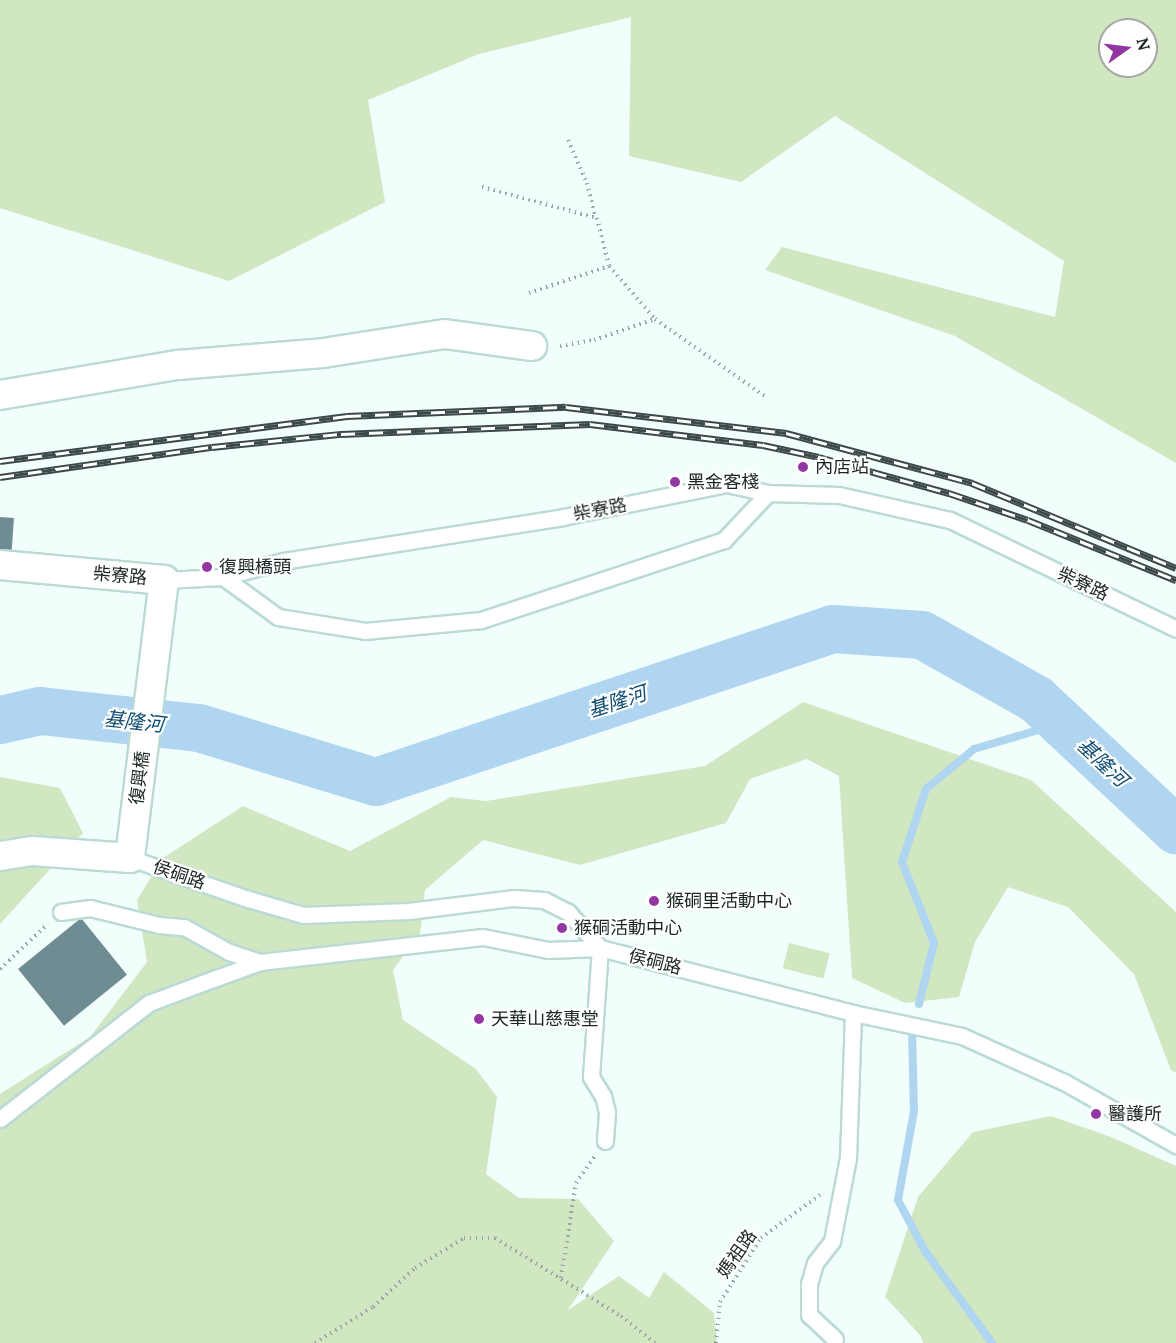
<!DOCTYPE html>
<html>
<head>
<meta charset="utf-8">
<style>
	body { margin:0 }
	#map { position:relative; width:1176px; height:1343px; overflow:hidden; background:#f1fefc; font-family:Lora,"Noto Sans TC",serif }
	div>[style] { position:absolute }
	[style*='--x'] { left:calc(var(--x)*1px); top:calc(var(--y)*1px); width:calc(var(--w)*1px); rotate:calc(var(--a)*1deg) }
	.green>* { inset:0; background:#d0e7c2; transform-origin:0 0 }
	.stream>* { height:8px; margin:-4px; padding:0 4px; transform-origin:4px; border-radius:4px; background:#afd5f1 }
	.river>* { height:48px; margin:-24px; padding:0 24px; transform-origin:24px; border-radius:24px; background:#afd5f1 }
	.building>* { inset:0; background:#708c93; transform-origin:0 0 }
	.path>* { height:4px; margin-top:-2px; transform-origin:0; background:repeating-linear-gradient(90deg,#99a5a4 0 1.5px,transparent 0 6px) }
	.roads { filter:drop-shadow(2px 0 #bbdad6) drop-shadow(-2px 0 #bbdad6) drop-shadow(0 2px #bbdad6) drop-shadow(0 -2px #bbdad6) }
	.service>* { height:15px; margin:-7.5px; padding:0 7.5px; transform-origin:7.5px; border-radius:7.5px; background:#fff }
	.minor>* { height:28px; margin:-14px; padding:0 14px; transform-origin:14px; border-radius:14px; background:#fff }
	.rail>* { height:7px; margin-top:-3.5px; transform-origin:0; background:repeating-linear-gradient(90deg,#fff 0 14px,#3d4948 0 28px); box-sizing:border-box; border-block:2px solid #3d4948 }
	.dots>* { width:16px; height:16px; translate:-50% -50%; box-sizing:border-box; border:3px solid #fff; border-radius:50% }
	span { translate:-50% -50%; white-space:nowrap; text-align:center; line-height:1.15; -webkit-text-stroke:4.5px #fff; paint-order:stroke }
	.poi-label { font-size:18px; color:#1a2625 }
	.left { translate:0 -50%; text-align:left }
	.street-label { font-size:18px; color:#1a2625 }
	.water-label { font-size:20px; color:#104f73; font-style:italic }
	.north { position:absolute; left:1098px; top:18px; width:60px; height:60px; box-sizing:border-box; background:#fff; border:2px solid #a3a8a8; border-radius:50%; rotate:76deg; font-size:16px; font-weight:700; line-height:24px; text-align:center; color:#1a2625 }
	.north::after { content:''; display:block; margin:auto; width:21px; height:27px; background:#9237a2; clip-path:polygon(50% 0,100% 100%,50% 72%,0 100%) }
</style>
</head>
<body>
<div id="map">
	<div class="green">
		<div style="clip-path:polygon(evenodd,0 0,1176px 0,1176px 463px,955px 336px,765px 270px,782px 247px,1055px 317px,1064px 261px,835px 116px,741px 182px,629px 156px,631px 17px,479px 54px,368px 100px,385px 202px,229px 281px,0 208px,0 0,1110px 30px,1146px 30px,1146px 66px,1110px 66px,1110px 30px)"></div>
		<div style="clip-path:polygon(803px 702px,1031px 780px,1176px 912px,1176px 1073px,1171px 1070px,1134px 974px,1068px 907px,1008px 887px,975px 942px,959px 997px,905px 1003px,852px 978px,839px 776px,807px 759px,750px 779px,726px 823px,580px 865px,483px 840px,425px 890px,420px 934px,393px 970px,403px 1020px,476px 1069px,497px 1097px,486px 1174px,519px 1198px,578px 1199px,614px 1241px,568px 1310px,619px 1276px,649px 1298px,664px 1272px,714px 1313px,717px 1343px,0 1343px,0 1094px,90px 1037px,147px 962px,137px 900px,163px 858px,243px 806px,350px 851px,451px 797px,486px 801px,705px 766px)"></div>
		<div style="clip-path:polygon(0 777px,60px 788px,83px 833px,0 924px)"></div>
		<div style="left:789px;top:943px;width:42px;height:26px;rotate:14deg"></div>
		<div style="clip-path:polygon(1051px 1116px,1111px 1137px,1176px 1166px,1176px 1343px,923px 1343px,920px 1335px,885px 1297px,918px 1197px,973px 1132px)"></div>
	</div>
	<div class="stream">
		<div style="--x:919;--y:1004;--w:63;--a:-76.2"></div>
		<div style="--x:934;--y:943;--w:87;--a:-111.6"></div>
		<div style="--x:902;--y:862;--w:77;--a:-71.8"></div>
		<div style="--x:926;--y:789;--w:62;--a:-39.8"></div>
		<div style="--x:974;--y:749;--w:92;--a:-16.5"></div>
		<div style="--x:912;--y:1031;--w:80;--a:88.6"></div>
		<div style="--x:914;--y:1111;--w:90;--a:100.2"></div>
		<div style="--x:898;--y:1200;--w:58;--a:62.1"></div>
		<div style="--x:925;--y:1251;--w:114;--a:53.9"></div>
	</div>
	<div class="river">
		<div style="--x:0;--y:720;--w:41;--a:-12.7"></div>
		<div style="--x:40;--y:711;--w:160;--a:6.1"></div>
		<div style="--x:199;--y:728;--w:185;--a:17"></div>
		<div style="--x:376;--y:782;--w:482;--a:-18.5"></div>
		<div style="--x:833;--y:629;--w:89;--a:3.9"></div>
		<div style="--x:922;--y:635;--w:131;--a:29.3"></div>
		<div style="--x:1036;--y:699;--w:192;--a:43.1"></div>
	</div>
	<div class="building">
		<div style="left:0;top:517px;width:14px;height:37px;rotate:4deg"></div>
		<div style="left:81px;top:918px;width:73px;height:81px;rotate:51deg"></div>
	</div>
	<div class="path">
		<div style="--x:568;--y:140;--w:47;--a:66.2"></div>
		<div style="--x:587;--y:183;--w:36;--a:76"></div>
		<div style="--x:482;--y:187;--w:119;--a:15.1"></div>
		<div style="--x:597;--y:218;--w:49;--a:76"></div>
		<div style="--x:609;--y:266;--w:70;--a:49"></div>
		<div style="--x:529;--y:293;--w:84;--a:-18.6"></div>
		<div style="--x:560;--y:346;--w:35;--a:-10"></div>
		<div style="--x:594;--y:340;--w:65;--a:-19"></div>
		<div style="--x:655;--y:319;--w:136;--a:35.1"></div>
		<div style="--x:0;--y:969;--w:66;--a:-43.2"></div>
		<div style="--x:561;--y:1278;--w:96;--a:-81"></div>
		<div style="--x:576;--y:1183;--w:33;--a:-55"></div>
		<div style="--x:315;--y:1343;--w:68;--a:-31.8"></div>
		<div style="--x:373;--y:1307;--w:57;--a:-42.9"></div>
		<div style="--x:415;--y:1268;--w:57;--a:-31.5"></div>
		<div style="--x:464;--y:1238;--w:31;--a:0"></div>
		<div style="--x:495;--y:1238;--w:148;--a:31.8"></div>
		<div style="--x:621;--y:1316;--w:43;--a:38.5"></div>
		<div style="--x:716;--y:1343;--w:41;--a:-84.4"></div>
		<div style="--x:720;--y:1302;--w:76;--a:-57.4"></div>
		<div style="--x:761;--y:1238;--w:73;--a:-36.1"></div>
	</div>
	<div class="roads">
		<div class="service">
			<div style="--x:223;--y:577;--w:68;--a:36"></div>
			<div style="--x:278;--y:617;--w:88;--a:9.1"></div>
			<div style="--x:365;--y:631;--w:117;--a:-5.4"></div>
			<div style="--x:481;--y:620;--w:256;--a:-18.2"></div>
			<div style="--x:724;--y:540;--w:64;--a:-46.9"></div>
			<div style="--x:164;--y:580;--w:59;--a:-2.9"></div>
			<div style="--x:223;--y:577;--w:62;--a:-14.9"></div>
			<div style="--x:283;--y:561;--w:283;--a:-8.9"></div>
			<div style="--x:563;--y:517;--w:166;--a:-11.4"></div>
			<div style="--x:726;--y:484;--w:43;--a:12.1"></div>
			<div style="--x:768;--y:493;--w:71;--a:1.6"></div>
			<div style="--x:839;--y:495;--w:114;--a:12.7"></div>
			<div style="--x:950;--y:520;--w:251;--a:25.7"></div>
			<div style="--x:130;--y:858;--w:122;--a:19.2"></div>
			<div style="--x:245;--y:898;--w:60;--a:16.3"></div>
			<div style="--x:303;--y:915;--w:106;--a:-2.2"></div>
			<div style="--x:409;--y:911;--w:106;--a:-7.1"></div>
			<div style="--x:514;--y:898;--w:30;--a:4"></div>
			<div style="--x:544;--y:900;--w:27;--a:27"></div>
			<div style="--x:568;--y:912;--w:48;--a:48.4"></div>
			<div style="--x:600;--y:948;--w:261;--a:14.4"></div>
			<div style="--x:853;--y:1013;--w:111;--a:11.9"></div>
			<div style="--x:962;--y:1036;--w:112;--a:24.3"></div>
			<div style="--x:1064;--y:1082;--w:129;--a:29.4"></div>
			<div style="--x:61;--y:912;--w:29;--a:-8"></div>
			<div style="--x:90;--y:908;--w:71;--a:13.8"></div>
			<div style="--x:159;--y:925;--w:25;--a:5"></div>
			<div style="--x:184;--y:927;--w:51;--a:29.1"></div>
			<div style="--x:229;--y:952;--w:33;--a:18"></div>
			<div style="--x:0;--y:1119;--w:189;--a:-37.9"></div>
			<div style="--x:149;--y:1003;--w:72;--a:-20.5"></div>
			<div style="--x:216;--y:978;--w:47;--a:-20"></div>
			<div style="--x:260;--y:962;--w:224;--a:-6.4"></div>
			<div style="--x:483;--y:937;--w:66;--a:11.3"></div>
			<div style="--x:548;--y:950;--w:52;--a:-2.2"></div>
			<div style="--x:600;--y:948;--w:129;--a:94"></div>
			<div style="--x:591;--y:1077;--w:22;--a:58"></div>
			<div style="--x:603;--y:1096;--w:16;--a:76"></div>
			<div style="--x:607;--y:1112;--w:29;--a:94"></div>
			<div style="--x:835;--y:1339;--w:35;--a:-137"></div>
			<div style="--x:809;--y:1315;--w:31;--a:-90"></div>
			<div style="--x:809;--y:1284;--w:22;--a:-74"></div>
			<div style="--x:815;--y:1263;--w:28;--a:-52"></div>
			<div style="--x:832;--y:1241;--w:85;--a:-79.1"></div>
			<div style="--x:848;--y:1158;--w:145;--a:-88"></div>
		</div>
		<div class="minor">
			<div style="--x:0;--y:395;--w:181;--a:-9.6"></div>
			<div style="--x:178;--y:365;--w:145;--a:-4.7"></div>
			<div style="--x:323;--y:353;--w:123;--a:-8.9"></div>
			<div style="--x:445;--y:334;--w:88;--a:7.9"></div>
			<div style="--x:0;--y:565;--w:165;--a:5.2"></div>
			<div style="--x:164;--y:580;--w:280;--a:97"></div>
			<div style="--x:130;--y:858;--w:98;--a:-175.9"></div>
			<div style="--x:32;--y:851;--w:32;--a:171"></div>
		</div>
	</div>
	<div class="rail">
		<div style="--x:0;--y:461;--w:350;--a:-7.4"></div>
		<div style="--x:347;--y:416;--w:219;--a:-2.4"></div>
		<div style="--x:566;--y:407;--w:222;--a:6.7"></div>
		<div style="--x:786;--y:433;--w:193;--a:15"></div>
		<div style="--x:972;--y:483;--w:221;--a:22.6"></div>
		<div style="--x:0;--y:477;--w:214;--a:-8.1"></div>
		<div style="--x:212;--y:447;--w:130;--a:-5.8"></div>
		<div style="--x:341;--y:434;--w:249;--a:-2.3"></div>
		<div style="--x:590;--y:424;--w:174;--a:6.9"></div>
		<div style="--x:763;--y:445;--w:57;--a:12.1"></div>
		<div style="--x:819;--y:457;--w:135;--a:15.5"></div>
		<div style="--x:949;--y:493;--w:83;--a:18.9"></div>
		<div style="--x:1028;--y:520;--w:160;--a:22.1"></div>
	</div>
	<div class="dots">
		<div style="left:803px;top:467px;background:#9237a2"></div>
		<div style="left:675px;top:482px;background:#9237a2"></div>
		<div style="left:207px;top:567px;background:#9237a2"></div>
		<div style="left:654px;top:901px;background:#9237a2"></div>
		<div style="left:562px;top:928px;background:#9237a2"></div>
		<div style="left:479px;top:1019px;background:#9237a2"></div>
		<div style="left:1096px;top:1114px;background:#9237a2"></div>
	</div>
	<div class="poi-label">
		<span class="left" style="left:815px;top:467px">內店站</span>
		<span class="left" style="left:687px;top:482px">黑金客棧</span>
		<span class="left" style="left:219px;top:567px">復興橋頭</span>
		<span class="left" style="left:666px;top:901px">猴硐里活動中心</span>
		<span class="left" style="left:574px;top:928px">猴硐活動中心</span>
		<span class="left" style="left:491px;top:1019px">天華山慈惠堂</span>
		<span class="left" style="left:1108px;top:1114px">醫護所</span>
	</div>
	<div class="street-label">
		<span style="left:600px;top:510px;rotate:-11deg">柴寮路</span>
		<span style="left:120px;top:576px;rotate:5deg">柴寮路</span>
		<span style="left:1083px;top:584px;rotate:25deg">柴寮路</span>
		<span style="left:140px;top:778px;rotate:-83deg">復興橋</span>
		<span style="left:179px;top:875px;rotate:19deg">侯硐路</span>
		<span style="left:655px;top:962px;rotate:14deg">侯硐路</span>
		<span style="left:737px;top:1254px;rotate:-55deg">媽祖路</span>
	</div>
	<div class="water-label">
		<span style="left:617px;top:701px;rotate:-18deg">基隆河</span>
		<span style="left:134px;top:721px;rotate:6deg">基隆河</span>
		<span style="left:1103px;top:762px;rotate:43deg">基隆河</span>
	</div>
	<div class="north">N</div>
</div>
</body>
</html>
